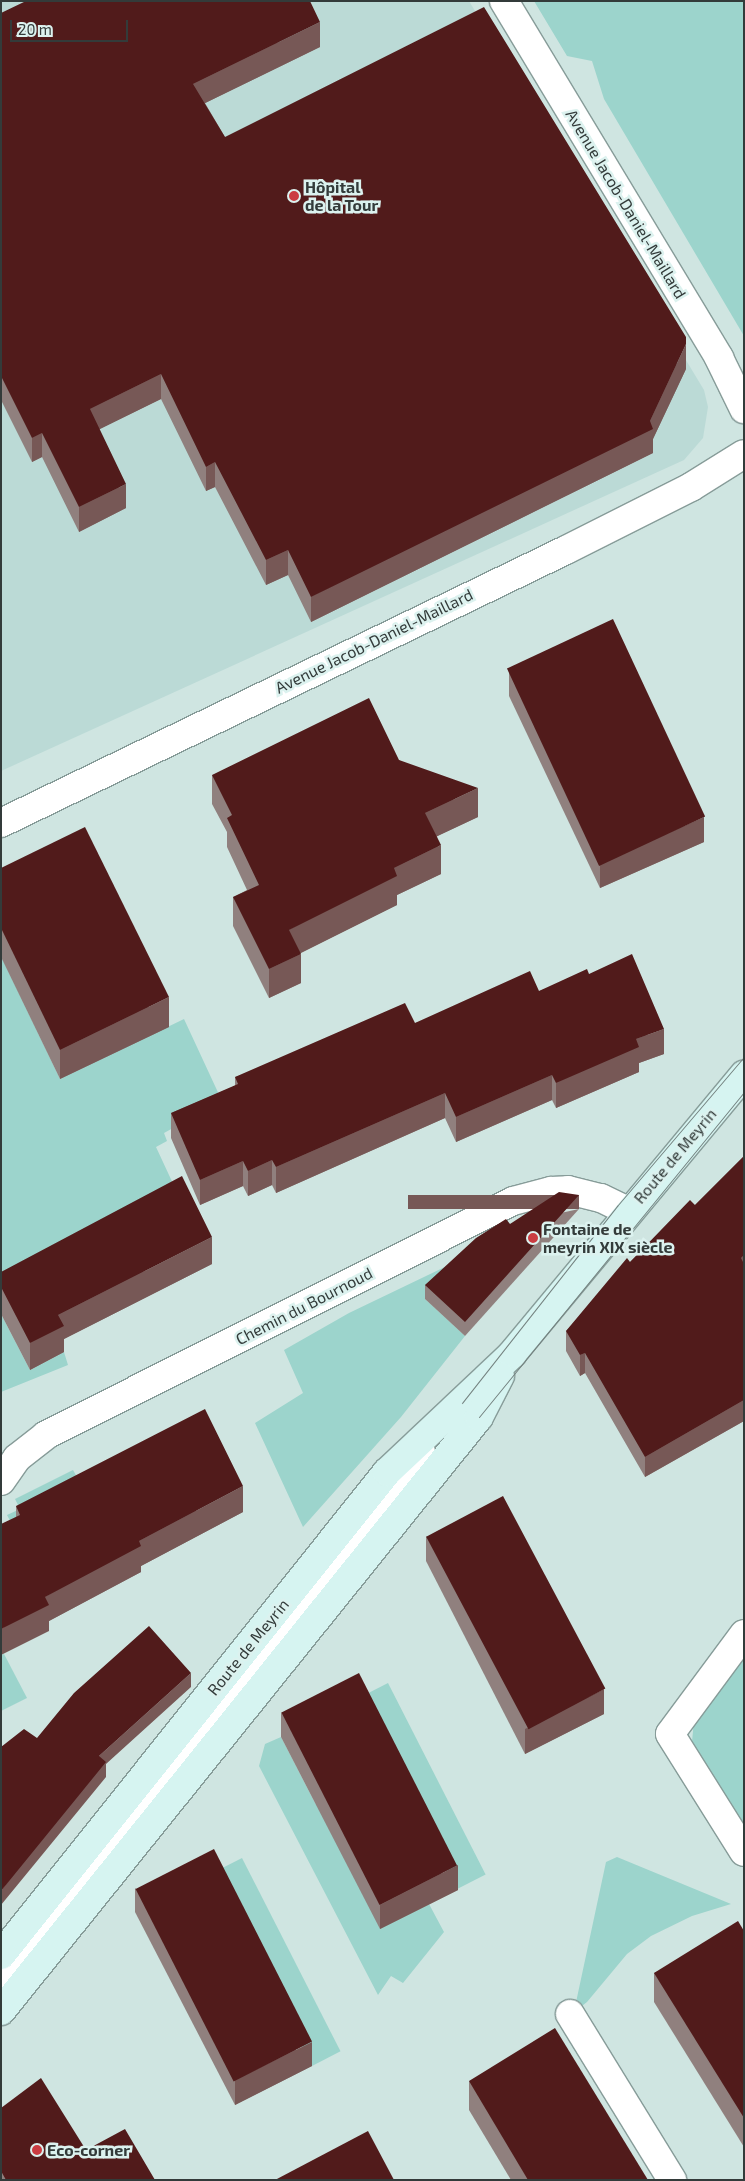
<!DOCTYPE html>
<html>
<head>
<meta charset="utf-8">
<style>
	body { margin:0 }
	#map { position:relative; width:745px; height:2181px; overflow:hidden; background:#cfe5e1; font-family:"Exo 2",sans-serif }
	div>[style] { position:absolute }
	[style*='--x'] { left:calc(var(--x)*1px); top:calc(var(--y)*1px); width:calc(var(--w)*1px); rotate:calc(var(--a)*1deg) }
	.built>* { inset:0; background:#bbdad6 }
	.green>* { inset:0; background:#9cd4cc; transform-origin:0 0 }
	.roads { filter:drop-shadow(1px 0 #879c99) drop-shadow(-1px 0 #879c99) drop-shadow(0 1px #879c99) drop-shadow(0 -1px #879c99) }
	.lane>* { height:21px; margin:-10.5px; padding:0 10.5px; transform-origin:10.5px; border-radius:10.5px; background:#fff }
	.street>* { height:28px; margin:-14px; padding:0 14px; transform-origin:14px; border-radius:14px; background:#fff }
	.secondary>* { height:28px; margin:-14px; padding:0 14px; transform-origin:14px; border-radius:14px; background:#d6f4f1 }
	.tram>* { height:1px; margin:-0.5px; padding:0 0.5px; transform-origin:0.5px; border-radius:0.5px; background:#73817f }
	.wall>* { inset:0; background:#90807e }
	.shaded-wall>* { inset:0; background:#775856; transform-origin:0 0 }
	.building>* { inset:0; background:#511b1b; transform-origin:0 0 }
	.dots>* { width:14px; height:14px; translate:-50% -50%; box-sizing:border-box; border:2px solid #dcf2ef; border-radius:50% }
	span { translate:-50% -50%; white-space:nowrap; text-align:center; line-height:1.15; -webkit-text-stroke:5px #dcf2ef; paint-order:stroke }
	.poi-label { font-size:16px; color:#333b3a; font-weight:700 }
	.left { translate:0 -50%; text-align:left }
	.street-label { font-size:16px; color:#333b3a }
	.frame { position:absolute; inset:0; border:2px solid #333b3a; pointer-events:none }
	.scale { position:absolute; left:10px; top:20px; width:118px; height:22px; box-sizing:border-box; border:2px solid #333b3a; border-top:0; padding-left:6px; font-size:15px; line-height:18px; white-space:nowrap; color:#333b3a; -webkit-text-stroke:4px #dcf2ef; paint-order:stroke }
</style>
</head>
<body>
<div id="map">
	<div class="built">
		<div style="clip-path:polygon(1px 1px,469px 1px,704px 390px,708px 407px,703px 438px,684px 460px,1px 771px)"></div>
	</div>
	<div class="green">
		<div style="clip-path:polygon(534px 1px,744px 1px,744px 336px,604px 99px,592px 61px,567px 56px)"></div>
		<div style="clip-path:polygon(1px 956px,60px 1079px,184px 1019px,222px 1101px,164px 1133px,167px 1141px,156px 1147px,182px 1203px,1px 1298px)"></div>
		<div style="clip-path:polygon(476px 1252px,425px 1299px,465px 1336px,401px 1417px,303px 1527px,255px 1423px,303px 1393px,284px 1350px,349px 1313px)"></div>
		<div style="clip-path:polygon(1px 1314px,30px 1370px,64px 1352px,68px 1365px,1px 1392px)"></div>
		<div style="clip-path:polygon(73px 1470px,78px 1479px,16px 1532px,7px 1515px,20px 1509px,15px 1499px)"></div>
		<div style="clip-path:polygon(4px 1654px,27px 1698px,1px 1711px,1px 1655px)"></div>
		<div style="clip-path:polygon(739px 1659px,744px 1660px,744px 1830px,692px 1742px,694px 1720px)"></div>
		<div style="left:388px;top:1683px;width:215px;height:33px;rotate:63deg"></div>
		<div style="clip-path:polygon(281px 1737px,315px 1803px,429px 1904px,444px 1932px,403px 1983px,391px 1976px,378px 1995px,259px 1766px,265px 1744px)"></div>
		<div style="clip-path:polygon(617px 1857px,731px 1904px,692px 1916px,651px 1936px,627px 1954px,587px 2002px,578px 2009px,575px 2007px,606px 1862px)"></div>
		<div style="left:242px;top:1858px;width:217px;height:32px;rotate:63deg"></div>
	</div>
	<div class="roads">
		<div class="lane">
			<div style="--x:1;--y:1984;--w:681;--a:-51.62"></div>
		</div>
		<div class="street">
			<div style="--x:504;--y:1;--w:417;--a:58.9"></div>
			<div style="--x:719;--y:358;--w:57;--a:63.9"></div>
			<div style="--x:1;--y:823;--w:627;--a:-25.79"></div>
			<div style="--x:566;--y:550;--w:140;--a:-26.7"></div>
			<div style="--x:691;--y:487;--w:62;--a:-31.9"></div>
			<div style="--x:1;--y:1481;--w:28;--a:-55"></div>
			<div style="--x:17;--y:1458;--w:37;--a:-38"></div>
			<div style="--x:46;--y:1435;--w:522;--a:-26.61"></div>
			<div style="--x:513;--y:1201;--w:39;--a:-15"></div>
			<div style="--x:551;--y:1191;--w:17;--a:-3"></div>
			<div style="--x:568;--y:1190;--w:34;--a:14"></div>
			<div style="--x:601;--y:1198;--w:30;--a:26"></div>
			<div style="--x:744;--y:1634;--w:124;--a:126.5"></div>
			<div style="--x:670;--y:1734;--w:139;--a:57.9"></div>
			<div style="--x:570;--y:2014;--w:195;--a:58.4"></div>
		</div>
		<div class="secondary">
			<div style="--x:1;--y:1955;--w:618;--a:-51.37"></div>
			<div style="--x:387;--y:1472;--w:172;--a:-43.3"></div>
			<div style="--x:512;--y:1354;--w:363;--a:-50.3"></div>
			<div style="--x:1;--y:2011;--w:762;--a:-51.18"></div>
			<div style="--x:479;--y:1417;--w:46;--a:-62.9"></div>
		</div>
	</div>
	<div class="tram">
		<div style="--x:462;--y:1403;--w:251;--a:-51.8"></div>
		<div style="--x:617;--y:1206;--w:196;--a:-49.6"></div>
		<div style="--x:479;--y:1417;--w:419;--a:-50.8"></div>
	</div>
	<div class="wall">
		<div style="clip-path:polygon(1px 13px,320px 47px,205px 103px,225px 137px,686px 369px,653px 439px,653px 453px,311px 622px,288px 575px,266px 585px,215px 487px,206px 491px,161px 399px,99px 429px,126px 508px,79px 532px,42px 457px,32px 462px,1px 400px)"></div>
		<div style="clip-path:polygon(509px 672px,704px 842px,600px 888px,509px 696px)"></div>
		<div style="clip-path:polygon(399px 760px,478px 817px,437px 836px,441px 874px,397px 895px,397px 905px,300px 953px,301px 983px,269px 998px,233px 926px,233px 897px,247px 890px,227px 847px,227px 832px,212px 804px,212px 775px)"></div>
		<div style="clip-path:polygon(1px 868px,169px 1027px,60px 1079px,1px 957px)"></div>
		<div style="clip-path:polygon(589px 974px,664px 1054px,639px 1063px,639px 1072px,556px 1108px,552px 1100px,456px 1142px,445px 1118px,276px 1193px,272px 1185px,248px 1196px,243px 1186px,200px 1205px,171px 1138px,171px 1113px,235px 1086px,235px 1077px,415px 1023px,539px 991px)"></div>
		<div style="clip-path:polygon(744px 1156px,744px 1421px,645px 1477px,585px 1373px,580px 1376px,566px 1351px,566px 1331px,630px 1262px,695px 1205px)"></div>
		<div style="clip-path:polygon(579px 1209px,465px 1336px,425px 1299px,425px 1285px,510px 1224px)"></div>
		<div style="clip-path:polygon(212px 1264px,64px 1339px,64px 1352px,30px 1370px,1px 1314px,1px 1287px)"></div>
		<div style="clip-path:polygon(16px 1506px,243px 1512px,141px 1566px,141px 1572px,49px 1621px,49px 1631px,16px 1517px)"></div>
		<div style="clip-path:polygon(426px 1536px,604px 1714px,525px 1754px,426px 1561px)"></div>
		<div style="clip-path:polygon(281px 1712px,458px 1890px,380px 1929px,281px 1737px)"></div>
		<div style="clip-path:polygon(135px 1888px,312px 2066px,235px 2105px,135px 1912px)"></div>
		<div style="clip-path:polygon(744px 1931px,744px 2147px,654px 2002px,654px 1973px)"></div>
		<div style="clip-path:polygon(469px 2081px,648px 2180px,511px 2180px,469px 2110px)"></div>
		<div style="clip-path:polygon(1px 2108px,86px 2150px,155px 2180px,1px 2180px)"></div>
	</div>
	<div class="shaded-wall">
		<div style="clip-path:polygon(320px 22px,320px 47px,193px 109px,193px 84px)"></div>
		<div style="clip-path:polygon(686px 344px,686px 369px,653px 439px,653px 453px,311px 622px,311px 597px,650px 421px)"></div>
		<div style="clip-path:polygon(161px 374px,161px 399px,90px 434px,90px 409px)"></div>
		<div style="clip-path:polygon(42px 433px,42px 457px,32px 462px,32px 438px)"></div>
		<div style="clip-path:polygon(215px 462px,215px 487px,206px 491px,206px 467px)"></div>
		<div style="clip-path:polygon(126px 484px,126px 508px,79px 532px,79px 507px)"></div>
		<div style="clip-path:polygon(288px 550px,288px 575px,266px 585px,266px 560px)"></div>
		<div style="clip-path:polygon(478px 788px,478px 817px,425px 842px,425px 813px)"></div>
		<div style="clip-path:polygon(704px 817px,704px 842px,600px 888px,600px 864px)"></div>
		<div style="clip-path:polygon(441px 845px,441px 874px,397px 895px,397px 905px,289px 959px,289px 930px,394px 868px)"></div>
		<div style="clip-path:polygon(301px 954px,301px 983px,269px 998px,269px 969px)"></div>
		<div style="clip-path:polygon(169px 997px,169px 1027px,60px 1079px,60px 1050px)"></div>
		<div style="clip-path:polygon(664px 1029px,664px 1054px,639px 1063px,639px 1072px,556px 1108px,556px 1083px,636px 1039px)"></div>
		<div style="clip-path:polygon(552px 1075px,552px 1100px,456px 1142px,456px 1117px)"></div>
		<div style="clip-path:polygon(445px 1093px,445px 1118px,276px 1193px,276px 1167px)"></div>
		<div style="clip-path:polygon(272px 1160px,272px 1185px,248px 1196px,248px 1171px)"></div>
		<div style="clip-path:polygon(243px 1161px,243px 1186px,200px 1205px,200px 1180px)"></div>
		<div style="left:579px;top:1195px;width:14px;height:171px;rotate:90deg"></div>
		<div style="clip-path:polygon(212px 1237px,212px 1264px,64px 1339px,64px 1352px,30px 1370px,30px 1343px,58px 1315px)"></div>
		<div style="clip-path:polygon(744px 1255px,744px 1276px,741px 1258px)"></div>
		<div style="clip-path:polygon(585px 1353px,585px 1373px,580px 1376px,580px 1355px)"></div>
		<div style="clip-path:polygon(744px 1400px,744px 1421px,645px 1477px,645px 1457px)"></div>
		<div style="clip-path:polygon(243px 1486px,243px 1512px,141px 1566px,141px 1572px,49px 1621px,49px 1631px,1px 1655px,1px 1629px,45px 1597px,139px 1541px)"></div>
		<div style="clip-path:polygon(191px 1673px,191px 1687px,106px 1764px,106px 1777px,1px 1905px,1px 1891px,99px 1756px)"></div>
		<div style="clip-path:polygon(604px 1689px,604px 1714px,525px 1754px,525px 1729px)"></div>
		<div style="clip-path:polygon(458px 1865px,458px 1890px,380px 1929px,380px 1905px)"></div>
		<div style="clip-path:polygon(312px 2042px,312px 2066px,235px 2105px,235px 2080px)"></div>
	</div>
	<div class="building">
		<div style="clip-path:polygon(26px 1px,310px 1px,320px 22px,193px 84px,225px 137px,484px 7px,686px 337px,686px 344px,650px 421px,653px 429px,311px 597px,288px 550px,266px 560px,215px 462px,206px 467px,161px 374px,90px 409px,126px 484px,79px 507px,42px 433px,32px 438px,1px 376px,1px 13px)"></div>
		<div style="left:613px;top:619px;width:218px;height:117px;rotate:65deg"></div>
		<div style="clip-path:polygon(369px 698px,399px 760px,478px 788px,425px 813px,441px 845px,394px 868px,397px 876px,289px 930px,301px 954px,269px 969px,233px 897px,259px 885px,227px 818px,232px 815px,212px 775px)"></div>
		<div style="clip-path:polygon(85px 827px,169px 997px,60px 1050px,1px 928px,1px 868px)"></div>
		<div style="clip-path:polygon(632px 954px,664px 1029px,636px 1039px,639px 1047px,556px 1083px,552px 1075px,456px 1117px,445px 1093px,276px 1167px,272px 1160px,248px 1171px,243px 1161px,200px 1180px,171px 1113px,238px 1084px,235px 1077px,405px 1003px,415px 1023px,530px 971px,539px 991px,587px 969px,589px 974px)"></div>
		<div style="clip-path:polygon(744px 1156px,744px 1255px,741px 1258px,744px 1264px,744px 1400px,645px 1457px,585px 1353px,580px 1355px,566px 1331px,627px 1258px,630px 1262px,690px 1200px,695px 1205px)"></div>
		<div style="clip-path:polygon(182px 1176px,212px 1237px,58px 1315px,64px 1326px,30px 1343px,1px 1287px,1px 1272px)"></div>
		<div style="clip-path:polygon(559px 1192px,579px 1195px,465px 1322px,425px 1285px,476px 1238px,506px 1219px,510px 1224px)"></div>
		<div style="clip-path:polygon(205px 1409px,243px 1486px,139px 1541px,141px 1546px,45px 1597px,49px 1605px,1px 1629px,1px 1524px,20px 1515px,16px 1506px)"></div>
		<div style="left:503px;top:1496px;width:218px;height:87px;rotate:62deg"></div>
		<div style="clip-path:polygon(149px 1626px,191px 1673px,99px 1756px,106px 1762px,1px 1891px,1px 1747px,24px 1729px,37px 1738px,74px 1693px)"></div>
		<div style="left:359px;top:1673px;width:216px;height:87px;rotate:63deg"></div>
		<div style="left:214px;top:1849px;width:216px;height:88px;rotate:63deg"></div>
		<div style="clip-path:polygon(738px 1921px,744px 1931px,744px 2118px,654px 1973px)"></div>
		<div style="clip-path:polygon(555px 2028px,648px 2180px,528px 2180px,469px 2081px)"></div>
		<div style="clip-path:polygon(41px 2078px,86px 2150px,125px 2129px,155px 2180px,6px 2180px,1px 2171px,1px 2108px)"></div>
		<div style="clip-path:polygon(368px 2131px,394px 2180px,275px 2180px)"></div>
	</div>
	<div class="dots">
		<div style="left:294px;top:196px;background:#cb3c42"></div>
		<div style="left:533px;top:1238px;background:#cb3c42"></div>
		<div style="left:37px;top:2150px;background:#cb3c42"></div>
	</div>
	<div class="poi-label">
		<span class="left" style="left:305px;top:196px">Hôpital<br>de la Tour</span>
		<span class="left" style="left:543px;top:1238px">Fontaine de<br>meyrin XIX siècle</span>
		<span class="left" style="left:47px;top:2150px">Eco-corner</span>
	</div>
	<div class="street-label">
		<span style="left:626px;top:204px;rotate:59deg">Avenue Jacob-Daniel-Maillard</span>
		<span style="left:374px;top:641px;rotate:-26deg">Avenue Jacob-Daniel-Maillard</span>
		<span style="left:675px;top:1156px;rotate:-50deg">Route de Meyrin</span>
		<span style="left:304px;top:1306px;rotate:-27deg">Chemin du Bournoud</span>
		<span style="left:248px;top:1647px;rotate:-51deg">Route de Meyrin</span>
	</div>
	<div class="frame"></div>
	<div class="scale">20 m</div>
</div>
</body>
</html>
